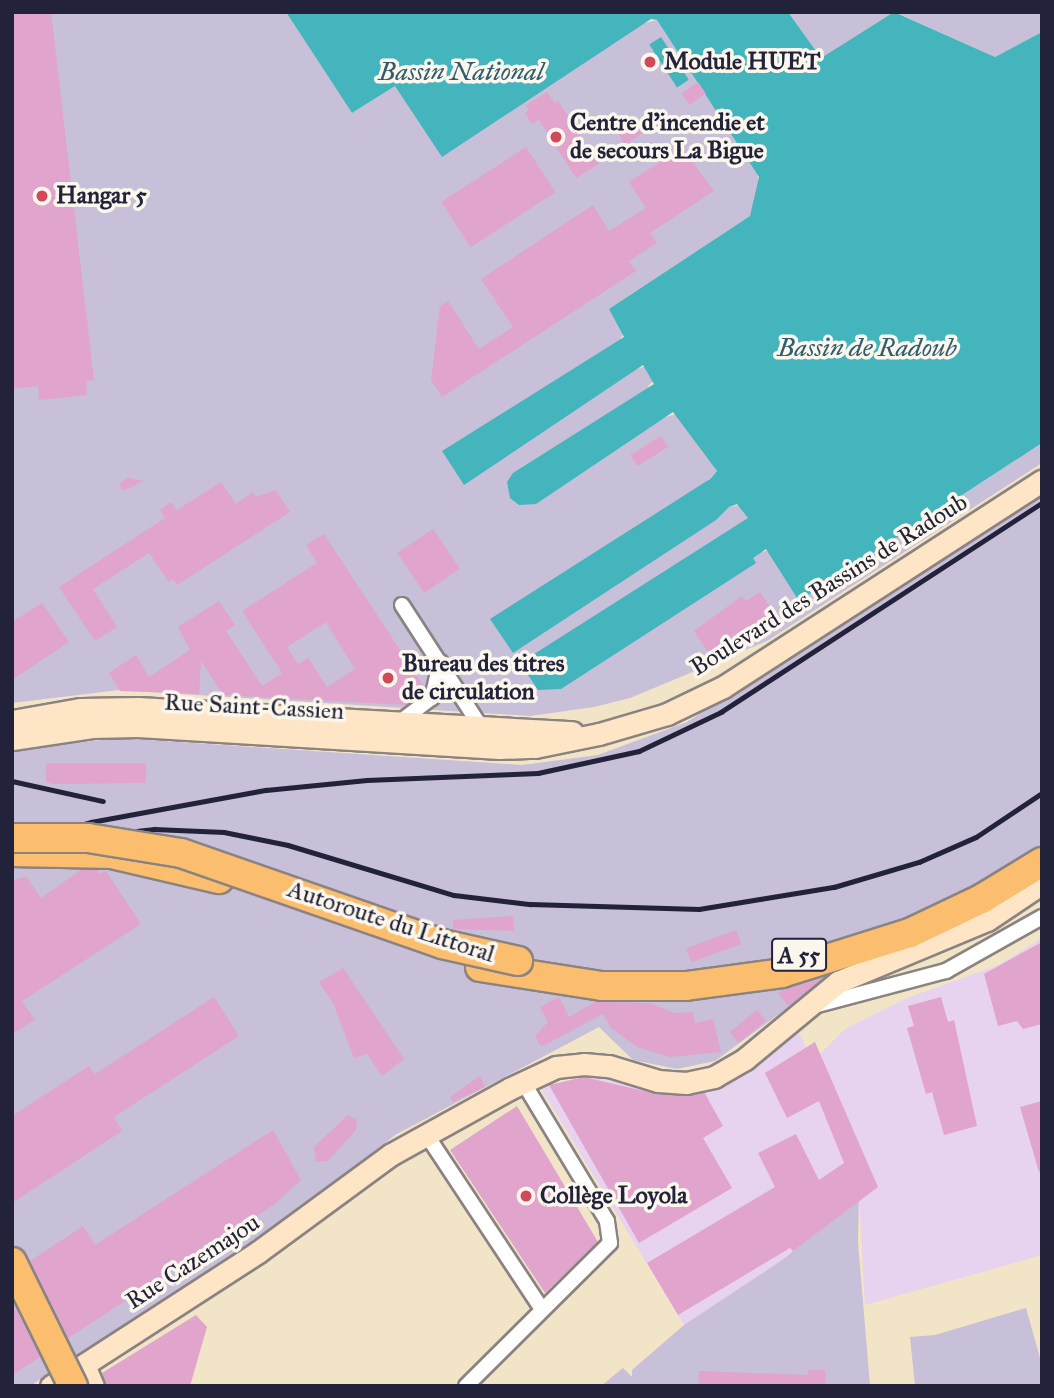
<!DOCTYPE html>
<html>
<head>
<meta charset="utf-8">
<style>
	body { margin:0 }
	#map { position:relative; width:1054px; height:1398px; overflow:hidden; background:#f2e4c7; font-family:"IM FELL Great Primer",serif }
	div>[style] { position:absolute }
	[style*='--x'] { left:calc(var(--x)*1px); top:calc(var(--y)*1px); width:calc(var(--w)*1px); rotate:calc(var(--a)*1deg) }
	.built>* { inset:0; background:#e7d2ef }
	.industrial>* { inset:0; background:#c8bfd8 }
	.water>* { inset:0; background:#44b4bd; transform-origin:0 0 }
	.building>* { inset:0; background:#e0a4cd; transform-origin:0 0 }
	.roads { filter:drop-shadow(2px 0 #8a8381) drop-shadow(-2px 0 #8a8381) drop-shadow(0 2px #8a8381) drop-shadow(0 -2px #8a8381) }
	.street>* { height:14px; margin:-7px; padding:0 7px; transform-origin:7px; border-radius:7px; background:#fff }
	.secondary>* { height:21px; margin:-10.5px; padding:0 10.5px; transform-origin:10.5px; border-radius:10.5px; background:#fde5c5 }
	.highway>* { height:28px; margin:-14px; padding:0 14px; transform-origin:14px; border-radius:14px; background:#fbbd6e }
	.rail>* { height:4.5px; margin:-2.25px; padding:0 2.25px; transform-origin:2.25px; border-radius:2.25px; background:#22223b }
	.bridges { filter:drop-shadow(2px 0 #8a8381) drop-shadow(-2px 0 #8a8381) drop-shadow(0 2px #8a8381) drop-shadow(0 -2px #8a8381) }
	.highway-bridge>* { height:28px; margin:-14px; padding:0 14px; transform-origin:14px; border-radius:14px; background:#fbbd6e }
	.dots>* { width:19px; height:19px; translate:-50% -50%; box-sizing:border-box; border:4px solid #fbf7ec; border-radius:50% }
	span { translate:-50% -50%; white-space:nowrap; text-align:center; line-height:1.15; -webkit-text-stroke:7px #fbf7ec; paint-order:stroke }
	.shield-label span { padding:2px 5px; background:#fbf7ec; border:2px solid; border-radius:5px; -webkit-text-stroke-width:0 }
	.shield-label { font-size:23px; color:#22223b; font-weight:700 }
	.poi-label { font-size:24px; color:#22223b; font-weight:700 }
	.left { translate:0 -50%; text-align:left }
	.street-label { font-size:24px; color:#22223b }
	.water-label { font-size:26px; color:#305c6f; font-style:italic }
	.frame { position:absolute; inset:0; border:14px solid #22223b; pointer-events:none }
</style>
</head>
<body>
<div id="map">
	<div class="built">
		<div style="clip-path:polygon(1042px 938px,1042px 1255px,865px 1305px,859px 1195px,785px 1258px,684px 1325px,540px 1087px,592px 1076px,659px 1093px,704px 1092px,741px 1077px,799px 1033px,813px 1061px,845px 1029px,907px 998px,999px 965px)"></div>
	</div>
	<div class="industrial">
		<div style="clip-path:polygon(12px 12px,286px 12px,352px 113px,395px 86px,657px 20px,757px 172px,759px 184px,750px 216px,609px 309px,624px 332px,620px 340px,637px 369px,646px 366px,655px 380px,648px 386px,662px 418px,677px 414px,717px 471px,707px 481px,729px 507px,739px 505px,748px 518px,743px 525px,763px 552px,768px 550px,799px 600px,1042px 443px,1042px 463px,767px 641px,630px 698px,594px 707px,530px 716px,119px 690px,12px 703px)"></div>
		<div style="clip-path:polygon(788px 12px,894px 12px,821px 58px)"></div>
		<div style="clip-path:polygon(895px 12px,1042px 12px,1042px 32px,995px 57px)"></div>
		<div style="clip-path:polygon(1042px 493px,1042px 871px,831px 976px,715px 1061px,677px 1069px,633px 1060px,599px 1027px,395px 1135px,318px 1197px,257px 1239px,30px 1386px,12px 1386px,12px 750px,120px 738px,522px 765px,598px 755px,687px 722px)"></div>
		<div style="clip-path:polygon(859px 1194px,858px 1242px,870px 1386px,601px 1386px,623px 1368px,632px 1377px,632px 1370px,684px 1325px,785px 1258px)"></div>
		<div style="clip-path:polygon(1026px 1308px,1042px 1365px,1042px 1386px,915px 1386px,910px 1337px,935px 1335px)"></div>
	</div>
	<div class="water">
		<div style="clip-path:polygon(286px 12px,788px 12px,821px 58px,894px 12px,995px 57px,1042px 32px,1042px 443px,799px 601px,766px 549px,753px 558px,756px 563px,561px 689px,538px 690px,520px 663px,748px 518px,737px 504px,729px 507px,716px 520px,513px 653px,490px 619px,710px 479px,717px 471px,673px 412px,536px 504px,519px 505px,510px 498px,507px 482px,513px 473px,654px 384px,643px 365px,464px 485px,442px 451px,624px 337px,609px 309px,750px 216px,759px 177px,657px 20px,651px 19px,442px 157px,395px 86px,352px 113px)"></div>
		<div style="left:661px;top:37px;width:51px;height:14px;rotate:57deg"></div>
	</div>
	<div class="building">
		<div style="clip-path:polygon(12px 12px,51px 12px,94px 380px,86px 381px,87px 395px,39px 400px,38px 386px,12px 389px)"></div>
		<div style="left:698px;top:82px;width:14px;height:20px;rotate:56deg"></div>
		<div style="clip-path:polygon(547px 92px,555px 103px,558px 101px,599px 164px,576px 178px,539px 120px,532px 124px,525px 113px,529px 110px,526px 105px)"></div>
		<div style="left:646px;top:116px;width:13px;height:33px;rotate:58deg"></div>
		<div style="left:526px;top:147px;width:54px;height:101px;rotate:57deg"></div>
		<div style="clip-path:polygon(682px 148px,714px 191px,650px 233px,657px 243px,629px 261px,636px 271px,442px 397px,431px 380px,440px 306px,448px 301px,479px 349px,513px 327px,481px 279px,593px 205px,609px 231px,646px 208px,629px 182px)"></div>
		<div style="left:661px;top:436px;width:13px;height:36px;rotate:58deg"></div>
		<div style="clip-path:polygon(128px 478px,143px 481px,123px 491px,119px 484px)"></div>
		<div style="clip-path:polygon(221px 482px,236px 504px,253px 492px,256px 497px,276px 490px,290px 512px,177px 585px,173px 579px,169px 582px,149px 553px,93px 589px,117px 627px,95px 641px,59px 587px,165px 518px,160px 510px,171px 502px,177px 510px)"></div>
		<div style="left:433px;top:529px;width:48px;height:43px;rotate:56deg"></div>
		<div style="clip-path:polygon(evenodd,324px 534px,423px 685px,421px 694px,406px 705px,223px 695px,201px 661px,199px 694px,120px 691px,109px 673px,136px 655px,149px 677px,190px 650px,178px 627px,219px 601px,235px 625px,226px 631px,262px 686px,282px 673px,242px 611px,317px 563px,306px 545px,324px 534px,326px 622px,355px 669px,327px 687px,308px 658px,298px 664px,287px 647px,326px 622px)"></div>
		<div style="clip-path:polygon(760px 592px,774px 613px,708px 652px,694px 631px,742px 596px,746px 601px)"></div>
		<div style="clip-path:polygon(42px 603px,69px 642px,12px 680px,12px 622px)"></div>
		<div style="clip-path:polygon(46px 763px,146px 763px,146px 783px,52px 784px,46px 781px)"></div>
		<div style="clip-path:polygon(81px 870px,98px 870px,99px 874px,106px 871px,141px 924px,22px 1001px,35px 1020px,12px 1034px,12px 881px,26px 876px,41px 898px)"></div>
		<div style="clip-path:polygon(513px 916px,514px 931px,453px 929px,453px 920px)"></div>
		<div style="left:736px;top:930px;width:15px;height:53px;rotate:70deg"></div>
		<div style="clip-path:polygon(1042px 942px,1042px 1024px,1023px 1029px,1017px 1021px,998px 1026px,984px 974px)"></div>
		<div style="clip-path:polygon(343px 968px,404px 1059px,382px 1076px,367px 1054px,354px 1058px,333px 1003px,319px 982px)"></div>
		<div style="clip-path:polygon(823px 978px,788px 1006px,778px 993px,783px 990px)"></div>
		<div style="clip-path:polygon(214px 997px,239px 1036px,114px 1117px,122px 1131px,12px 1203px,12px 1116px,89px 1066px,95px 1074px)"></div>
		<div style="clip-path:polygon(559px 997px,569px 1017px,595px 1002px,650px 1003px,674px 1013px,693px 1012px,695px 1023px,713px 1019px,721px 1052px,670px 1057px,637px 1047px,611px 1028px,603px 1014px,541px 1047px,535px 1036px,548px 1022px,540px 1007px)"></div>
		<div style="clip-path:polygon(941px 997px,948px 1022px,954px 1020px,977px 1126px,944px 1135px,932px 1092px,926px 1094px,907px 1028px,914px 1026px,908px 1006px)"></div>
		<div style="left:757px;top:1010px;width:14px;height:35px;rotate:51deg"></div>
		<div style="clip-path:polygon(815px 1042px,878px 1187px,793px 1251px,790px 1248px,678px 1315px,647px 1263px,775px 1187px,758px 1153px,796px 1134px,819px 1180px,844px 1163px,819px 1101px,787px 1118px,765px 1073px)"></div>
		<div style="clip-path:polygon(480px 1076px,485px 1087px,453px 1102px,450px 1097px)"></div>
		<div style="clip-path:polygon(584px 1077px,657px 1094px,704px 1092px,723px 1126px,703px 1138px,732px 1188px,639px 1243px,549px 1085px)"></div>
		<div style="clip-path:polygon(1042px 1101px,1042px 1171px,1039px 1172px,1020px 1107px)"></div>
		<div style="clip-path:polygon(517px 1106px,598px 1242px,545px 1293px,450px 1150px)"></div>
		<div style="clip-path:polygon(348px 1115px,357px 1120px,356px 1130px,328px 1161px,316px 1162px,314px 1147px)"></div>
		<div style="clip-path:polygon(273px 1130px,301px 1180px,275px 1204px,68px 1338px,30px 1261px,83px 1226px,95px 1245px)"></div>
		<div style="clip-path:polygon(16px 1309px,40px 1357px,12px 1375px,12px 1311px)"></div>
		<div style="clip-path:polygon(196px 1315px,207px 1327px,190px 1386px,106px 1386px,102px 1373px)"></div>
		<div style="clip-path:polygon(808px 1370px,825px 1370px,826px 1386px,698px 1386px,699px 1371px,808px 1375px)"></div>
	</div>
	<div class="roads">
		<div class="street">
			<div style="--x:402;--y:605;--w:149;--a:57.1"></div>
			<div style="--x:401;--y:721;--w:39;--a:-37"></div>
			<div style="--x:432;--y:698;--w:37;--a:-77"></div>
			<div style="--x:814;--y:1006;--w:137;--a:-14.9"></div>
			<div style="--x:946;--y:971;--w:110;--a:-29.4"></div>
			<div style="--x:426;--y:1134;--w:210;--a:56.5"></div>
			<div style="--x:466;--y:1386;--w:203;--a:-44.8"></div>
			<div style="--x:610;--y:1243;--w:22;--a:-98"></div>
			<div style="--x:607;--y:1221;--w:162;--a:-121.1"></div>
		</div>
		<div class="secondary">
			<div style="--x:12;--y:721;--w:70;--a:-9.9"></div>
			<div style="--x:81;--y:709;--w:57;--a:-1"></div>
			<div style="--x:138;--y:708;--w:435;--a:3.2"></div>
			<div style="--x:12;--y:739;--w:81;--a:-8.5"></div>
			<div style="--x:92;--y:727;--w:46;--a:-1.2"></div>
			<div style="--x:138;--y:726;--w:362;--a:3.5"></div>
			<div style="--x:499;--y:748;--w:36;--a:-2"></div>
			<div style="--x:535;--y:747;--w:65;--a:-11.5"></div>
			<div style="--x:599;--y:734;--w:71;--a:-16.4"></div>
			<div style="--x:667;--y:714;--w:62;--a:-25.7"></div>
			<div style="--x:723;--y:687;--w:380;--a:-32.9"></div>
			<div style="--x:84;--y:1365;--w:23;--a:67"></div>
			<div style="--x:51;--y:1386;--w:247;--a:-32.9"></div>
			<div style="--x:258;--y:1252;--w:164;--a:-36.3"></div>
			<div style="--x:390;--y:1155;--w:136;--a:-29"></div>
			<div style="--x:509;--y:1089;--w:52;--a:-25.1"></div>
			<div style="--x:556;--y:1067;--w:28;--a:-6"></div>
			<div style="--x:584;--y:1064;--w:25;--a:5"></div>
			<div style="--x:609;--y:1066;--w:51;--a:17"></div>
			<div style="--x:658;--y:1081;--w:28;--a:4"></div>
			<div style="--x:686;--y:1083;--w:29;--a:-12"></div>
			<div style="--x:714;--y:1077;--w:36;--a:-30"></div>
			<div style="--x:745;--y:1059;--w:121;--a:-39.6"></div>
			<div style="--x:838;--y:982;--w:161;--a:-22.6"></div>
			<div style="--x:987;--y:920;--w:66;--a:-33.9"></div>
		</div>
		<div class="highway">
			<div style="--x:12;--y:852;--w:100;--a:1.1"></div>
			<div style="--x:112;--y:854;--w:110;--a:13.2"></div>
			<div style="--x:480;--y:967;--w:123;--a:8.9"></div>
			<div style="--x:602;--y:986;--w:84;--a:0"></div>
			<div style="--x:686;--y:986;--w:97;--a:-7.7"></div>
			<div style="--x:782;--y:973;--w:134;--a:-17.4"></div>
			<div style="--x:910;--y:933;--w:81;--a:-25.6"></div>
			<div style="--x:983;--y:898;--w:69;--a:-31.4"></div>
		</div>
	</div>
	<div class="rail">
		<div style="--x:12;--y:781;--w:93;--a:12.4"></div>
		<div style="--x:54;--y:840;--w:101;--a:-6.3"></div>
		<div style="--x:154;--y:829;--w:70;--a:2.5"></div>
		<div style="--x:224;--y:832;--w:65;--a:11.5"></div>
		<div style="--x:288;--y:845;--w:173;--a:16.8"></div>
		<div style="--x:454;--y:895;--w:77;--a:6.8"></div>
		<div style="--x:530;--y:904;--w:169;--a:1.7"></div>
		<div style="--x:699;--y:909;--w:137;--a:-9.3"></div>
		<div style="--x:834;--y:887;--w:89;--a:-16.4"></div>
		<div style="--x:919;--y:862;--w:62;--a:-23.7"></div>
		<div style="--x:976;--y:837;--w:79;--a:-33.7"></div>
		<div style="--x:12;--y:844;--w:82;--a:-15.6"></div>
		<div style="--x:91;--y:822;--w:178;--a:-10.4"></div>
		<div style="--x:266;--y:790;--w:101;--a:-5.7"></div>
		<div style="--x:367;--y:780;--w:171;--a:-2.3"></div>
		<div style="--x:538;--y:773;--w:103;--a:-12.3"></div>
		<div style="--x:639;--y:751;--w:91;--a:-25.4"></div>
		<div style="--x:721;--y:712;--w:383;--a:-33.1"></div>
	</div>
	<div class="bridges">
		<div class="highway-bridge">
			<div style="--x:12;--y:838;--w:76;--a:0"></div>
			<div style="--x:88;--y:838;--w:94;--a:9.2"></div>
			<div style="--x:181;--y:853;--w:276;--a:19.2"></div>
			<div style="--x:442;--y:944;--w:78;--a:12.6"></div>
			<div style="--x:12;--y:1262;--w:138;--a:63.8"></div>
		</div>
	</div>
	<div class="dots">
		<div style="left:650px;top:62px;background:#d1495b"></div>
		<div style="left:556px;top:137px;background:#d1495b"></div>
		<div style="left:42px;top:196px;background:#d1495b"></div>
		<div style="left:388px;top:678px;background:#d1495b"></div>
		<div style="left:526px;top:1196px;background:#d1495b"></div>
	</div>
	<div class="shield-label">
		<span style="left:799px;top:955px">A 55</span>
	</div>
	<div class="poi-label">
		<span class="left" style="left:664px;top:62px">Module HUET</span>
		<span class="left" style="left:570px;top:137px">Centre d'incendie et<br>de secours La Bigue</span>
		<span class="left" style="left:56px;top:196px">Hangar 5</span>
		<span class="left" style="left:402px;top:678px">Bureau des titres<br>de circulation</span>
		<span class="left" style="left:540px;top:1196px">Collège Loyola</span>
	</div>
	<div class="street-label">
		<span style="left:829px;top:585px;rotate:-32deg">Boulevard des Bassins de Radoub</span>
		<span style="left:254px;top:707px;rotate:3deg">Rue Saint-Cassien</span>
		<span style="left:391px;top:922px;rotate:18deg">Autoroute du Littoral</span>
		<span style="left:193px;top:1262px;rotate:-33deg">Rue Cazemajou</span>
	</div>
	<div class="water-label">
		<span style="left:461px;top:72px">Bassin National</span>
		<span style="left:867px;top:348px">Bassin de Radoub</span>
	</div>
	<div class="frame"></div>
</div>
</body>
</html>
